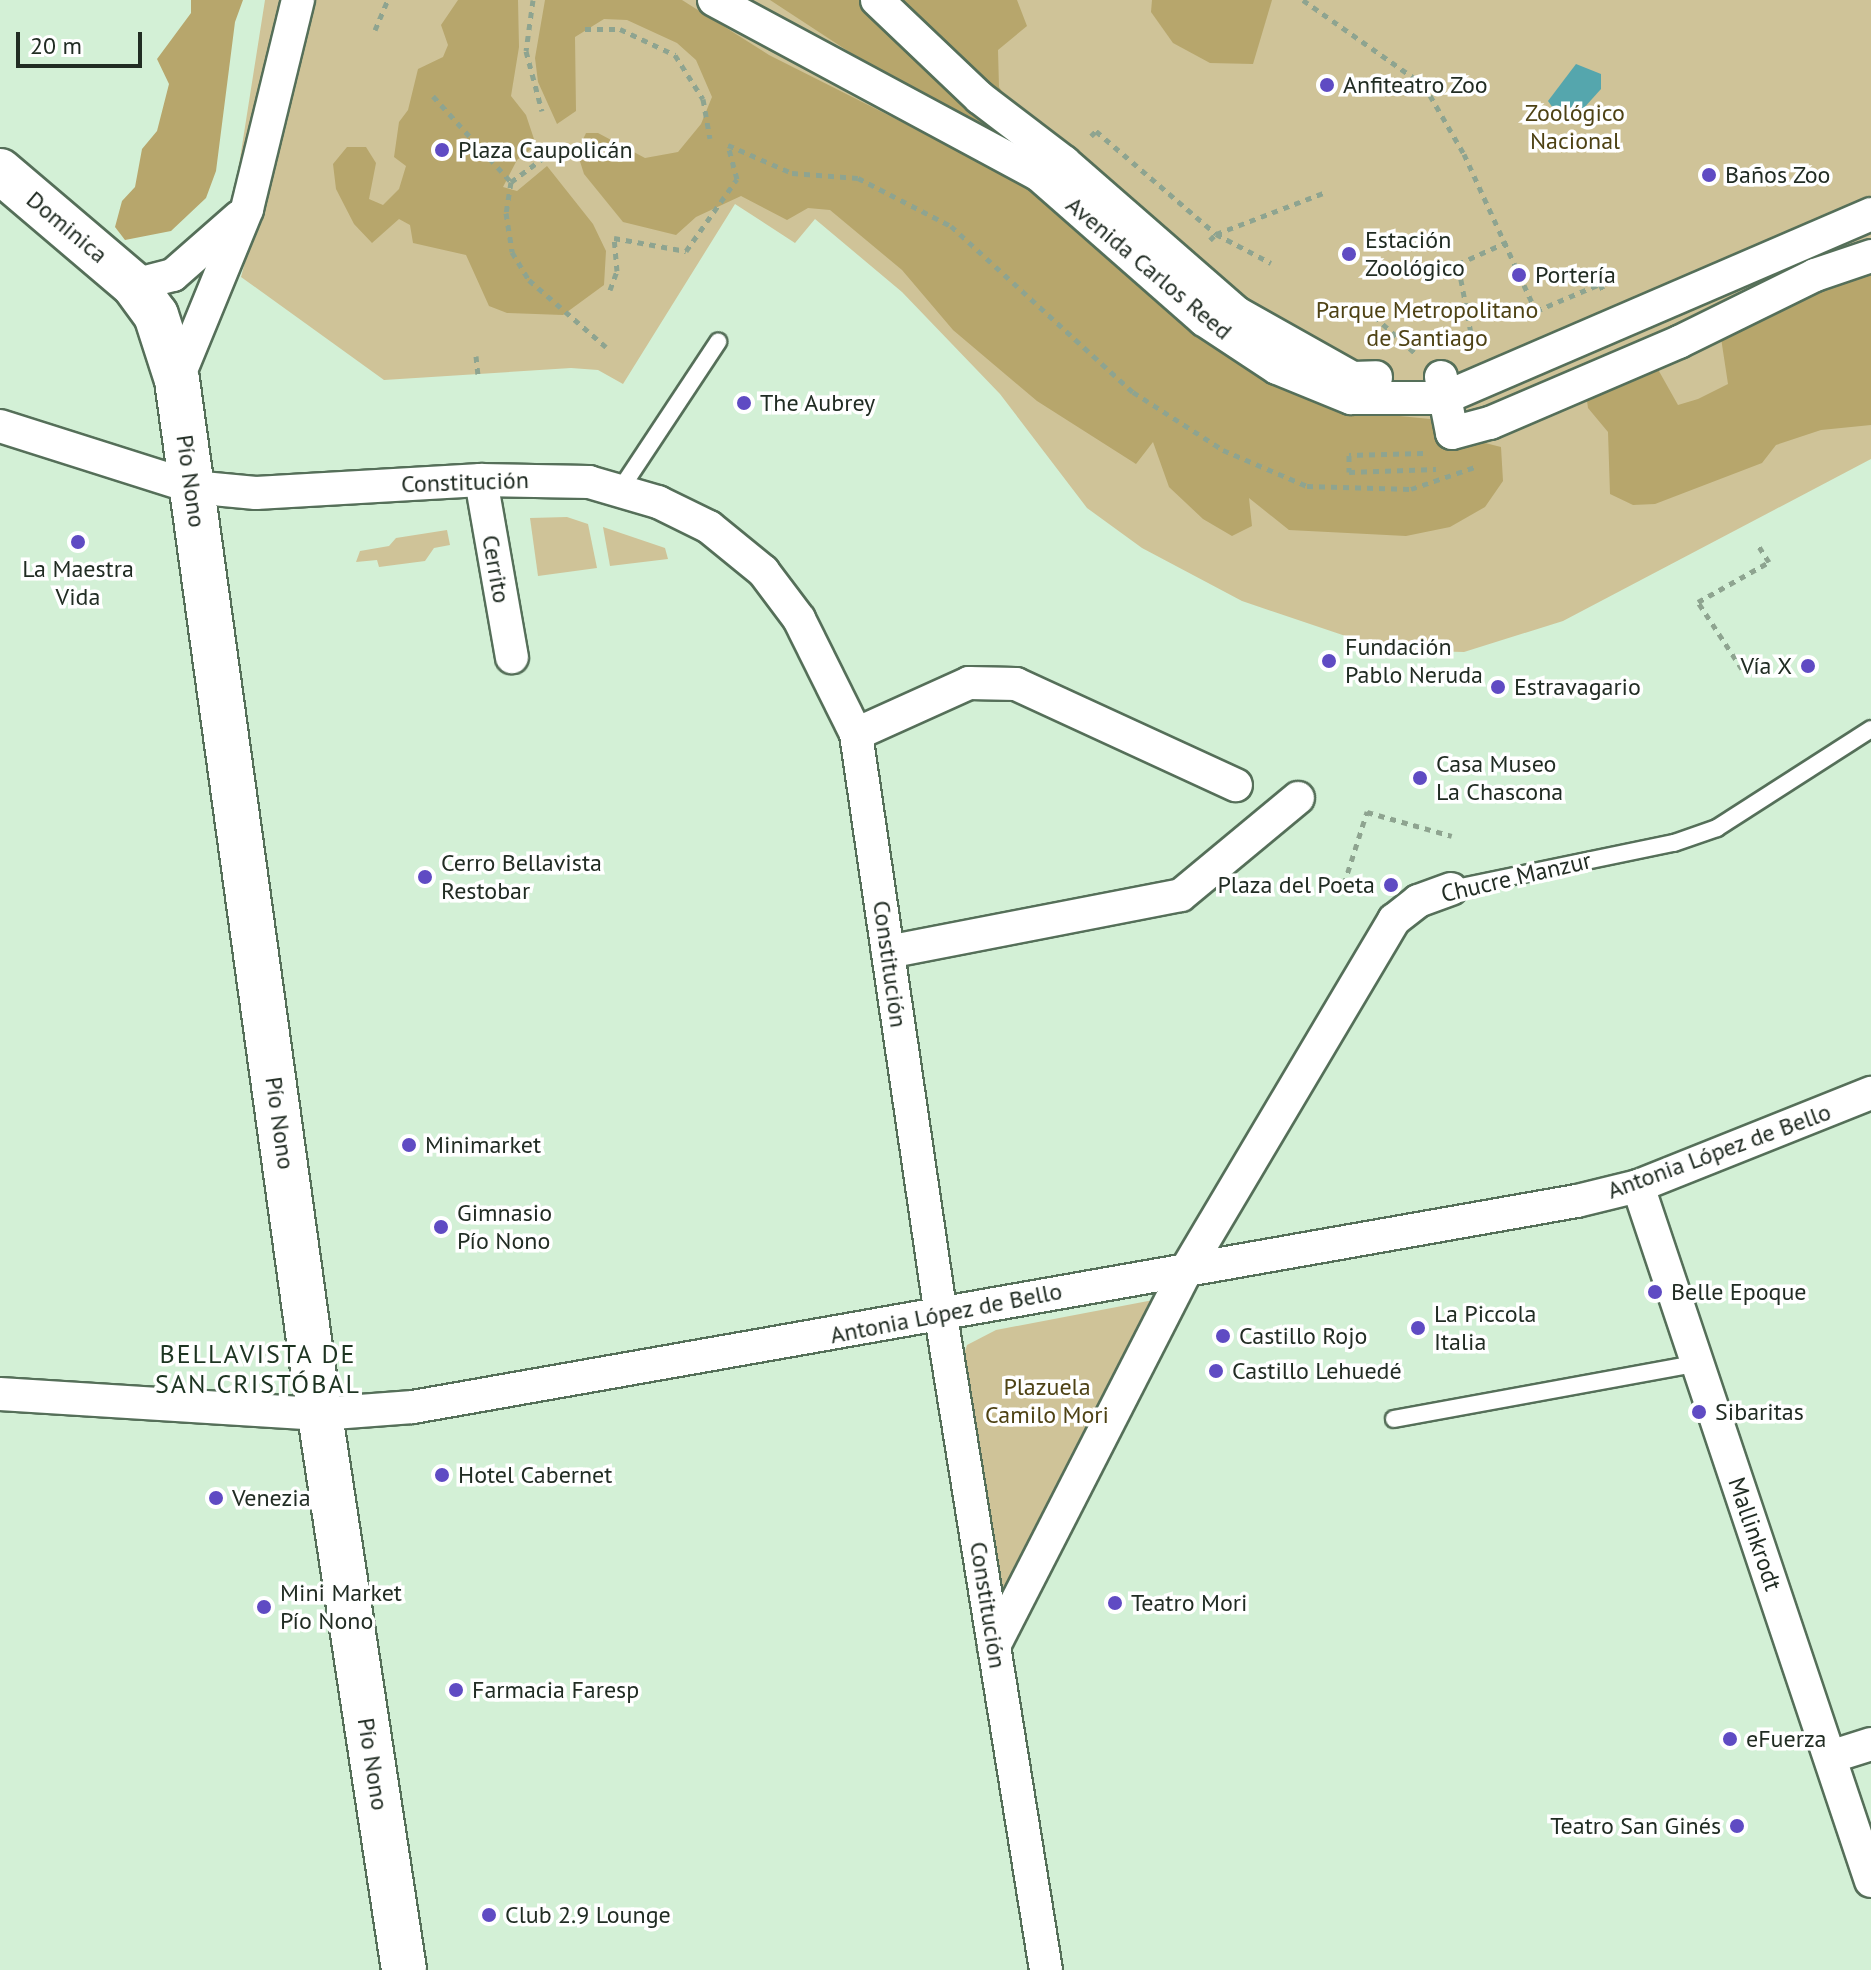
<!DOCTYPE html>
<html>
<head>
<meta charset="utf-8">
<style>
	body { margin:0 }
	#map { position:relative; width:1871px; height:1970px; overflow:hidden; background:#d3f0d6; font-family:"PT Sans",sans-serif }
	div>[style] { position:absolute }
	[style*='--x'] { left:calc(var(--x)*1px); top:calc(var(--y)*1px); width:calc(var(--w)*1px); rotate:calc(var(--a)*1deg) }
	.green>* { inset:0; background:#cfc398 }
	.forest>* { inset:0; background:#b7a66c }
	.water>* { inset:0; background:#55a6ad }
	.path>* { height:5px; margin-top:-2.5px; transform-origin:0; background:repeating-linear-gradient(90deg,#8ea490 0 6px,transparent 0 12px) }
	.roads { filter:drop-shadow(2px 0 #556f59) drop-shadow(-2px 0 #556f59) drop-shadow(0 2px #556f59) drop-shadow(0 -2px #556f59) }
	.lane>* { height:16px; margin:-8px; padding:0 8px; transform-origin:8px; border-radius:8px; background:#fff }
	.street>* { height:32px; margin:-16px; padding:0 16px; transform-origin:16px; border-radius:16px; background:#fff }
	.secondary>* { height:44px; margin:-22px; padding:0 22px; transform-origin:22px; border-radius:22px; background:#fff }
	.dots>* { width:22px; height:22px; translate:-50% -50%; box-sizing:border-box; border:4px solid #fff; border-radius:50% }
	span { translate:-50% -50%; white-space:nowrap; text-align:center; line-height:1.15; -webkit-text-stroke:7px #fff; paint-order:stroke }
	.poi-label { font-size:24px; color:#212c23 }
	.left { translate:0 -50%; text-align:left }
	.right { translate:-100% -50%; text-align:right }
	.park-label { font-size:24px; color:#4e4214 }
	.street-label { font-size:24px; color:#212c23 }
	.neighbourhood-label { font-size:26px; color:#1d3421; letter-spacing:2px }
	.scale { position:absolute; left:16px; top:32px; width:126px; height:36px; box-sizing:border-box; border:4px solid #212c23; border-top:0; padding-left:10px; font-size:24px; line-height:28px; white-space:nowrap; color:#212c23; -webkit-text-stroke:6px #fff; paint-order:stroke }
</style>
</head>
<body>
<div id="map">
	<div class="green">
		<div style="clip-path:polygon(265px 0,1871px 0,1871px 459px,1563px 621px,1464px 652px,1387px 650px,1242px 601px,1142px 548px,1087px 508px,1000px 394px,902px 292px,815px 219px,795px 243px,735px 204px,623px 384px,598px 370px,571px 368px,384px 380px,241px 277px,259px 210px,233px 203px)"></div>
		<div style="clip-path:polygon(567px 517px,588px 524px,597px 568px,538px 576px,530px 518px)"></div>
		<div style="clip-path:polygon(603px 527px,665px 548px,668px 559px,610px 566px)"></div>
		<div style="clip-path:polygon(447px 530px,450px 545px,434px 548px,425px 561px,379px 567px,377px 560px,356px 562px,360px 551px,389px 546px,396px 538px)"></div>
		<div style="clip-path:polygon(1190px 1293px,1006px 1660px,963px 1358px,967px 1345px,996px 1330px)"></div>
	</div>
	<div class="forest">
		<div style="clip-path:polygon(191px 0,243px 0,235px 22px,216px 171px,206px 198px,171px 231px,125px 240px,115px 227px,122px 201px,135px 187px,142px 149px,157px 131px,169px 84px,157px 59px,191px 13px)"></div>
		<div style="clip-path:polygon(458px 0,518px 0,519px 47px,511px 96px,526px 115px,536px 145px,517px 160px,503px 187px,517px 191px,547px 166px,593px 224px,606px 251px,604px 285px,563px 315px,507px 313px,489px 306px,466px 255px,413px 243px,410px 225px,399px 219px,372px 243px,354px 224px,336px 189px,333px 164px,347px 147px,366px 147px,376px 163px,369px 199px,383px 205px,399px 189px,406px 166px,394px 157px,399px 122px,408px 110px,418px 69px,443px 57px,448px 45px,441px 25px)"></div>
		<div style="clip-path:polygon(545px 0,682px 0,769px 55px,1033px 188px,1349px 411px,1430px 419px,1478px 410px,1481px 442px,1501px 447px,1503px 481px,1485px 507px,1450px 527px,1406px 536px,1289px 530px,1249px 498px,1252px 526px,1232px 536px,1203px 519px,1169px 487px,1153px 442px,1136px 464px,1037px 401px,953px 330px,902px 270px,830px 210px,808px 208px,787px 220px,741px 196px,696px 217px,676px 235px,623px 222px,584px 174px,577px 152px,586px 133px,598px 133px,645px 158px,678px 152px,701px 124px,712px 97px,696px 60px,677px 43px,627px 20px,604px 19px,575px 37px,576px 111px,557px 124px,538px 82px,535px 58px)"></div>
		<div style="clip-path:polygon(770px 0,1017px 0,1027px 26px,998px 50px,999px 87px,1024px 124px,1008px 140px,857px 57px)"></div>
		<div style="clip-path:polygon(1152px 0,1272px 0,1253px 64px,1210px 63px,1173px 43px,1151px 12px)"></div>
		<div style="clip-path:polygon(1871px 268px,1871px 425px,1821px 430px,1776px 445px,1762px 463px,1655px 504px,1633px 505px,1610px 494px,1608px 432px,1588px 408px,1584px 380px,1651px 357px,1678px 405px,1698px 399px,1728px 384px,1721px 338px,1815px 289px)"></div>
	</div>
	<div class="water">
		<div style="clip-path:polygon(1576px 64px,1601px 74px,1601px 89px,1574px 119px,1560px 118px,1548px 101px)"></div>
	</div>
	<div class="path">
		<div style="--x:533;--y:0;--w:51;--a:97.8"></div>
		<div style="--x:526;--y:51;--w:62;--a:75.1"></div>
		<div style="--x:1303;--y:0;--w:148;--a:35.1"></div>
		<div style="--x:1424;--y:85;--w:80;--a:59.9"></div>
		<div style="--x:1464;--y:154;--w:173;--a:65.4"></div>
		<div style="--x:1536;--y:311;--w:69;--a:-22.9"></div>
		<div style="--x:1600;--y:284;--w:9;--a:63"></div>
		<div style="--x:585;--y:29;--w:35;--a:0"></div>
		<div style="--x:620;--y:29;--w:61;--a:25.3"></div>
		<div style="--x:675;--y:55;--w:52;--a:57.5"></div>
		<div style="--x:703;--y:99;--w:40;--a:80"></div>
		<div style="--x:375;--y:30;--w:33;--a:-67"></div>
		<div style="--x:433;--y:96;--w:116;--a:47.8"></div>
		<div style="--x:511;--y:182;--w:31;--a:99"></div>
		<div style="--x:506;--y:213;--w:39;--a:81"></div>
		<div style="--x:512;--y:252;--w:33;--a:59"></div>
		<div style="--x:529;--y:280;--w:102;--a:41"></div>
		<div style="--x:1091;--y:136;--w:7;--a:-45"></div>
		<div style="--x:1096;--y:131;--w:158;--a:40.6"></div>
		<div style="--x:1216;--y:234;--w:118;--a:-20.9"></div>
		<div style="--x:511;--y:182;--w:54;--a:-36.7"></div>
		<div style="--x:1210;--y:240;--w:8;--a:-45"></div>
		<div style="--x:1216;--y:234;--w:62;--a:27.8"></div>
		<div style="--x:610;--y:290;--w:20;--a:-70"></div>
		<div style="--x:617;--y:271;--w:33;--a:-95"></div>
		<div style="--x:614;--y:238;--w:73;--a:10.2"></div>
		<div style="--x:686;--y:251;--w:88;--a:-54.7"></div>
		<div style="--x:737;--y:179;--w:35;--a:-105"></div>
		<div style="--x:728;--y:145;--w:70;--a:23.6"></div>
		<div style="--x:792;--y:173;--w:66;--a:4.3"></div>
		<div style="--x:858;--y:178;--w:105;--a:27.3"></div>
		<div style="--x:951;--y:226;--w:246;--a:42.4"></div>
		<div style="--x:1133;--y:392;--w:107;--a:32.8"></div>
		<div style="--x:1223;--y:450;--w:91;--a:23.2"></div>
		<div style="--x:1307;--y:486;--w:104;--a:1.7"></div>
		<div style="--x:1411;--y:489;--w:68;--a:-19"></div>
		<div style="--x:1374;--y:316;--w:55;--a:42.1"></div>
		<div style="--x:1473;--y:344;--w:81;--a:-100.6"></div>
		<div style="--x:1458;--y:264;--w:54;--a:-24.2"></div>
		<div style="--x:476;--y:356;--w:18;--a:84"></div>
		<div style="--x:1423;--y:453;--w:74;--a:178.5"></div>
		<div style="--x:1349;--y:455;--w:17;--a:90"></div>
		<div style="--x:1349;--y:472;--w:87;--a:-2"></div>
		<div style="--x:1742;--y:669;--w:80;--a:-123.3"></div>
		<div style="--x:1698;--y:602;--w:81;--a:-29.4"></div>
		<div style="--x:1769;--y:562;--w:20;--a:-123"></div>
		<div style="--x:1344;--y:884;--w:76;--a:-72.3"></div>
		<div style="--x:1367;--y:812;--w:88;--a:15.8"></div>
	</div>
	<div class="roads">
		<div class="lane">
			<div style="--x:620;--y:490;--w:178;--a:-56.5"></div>
			<div style="--x:1451;--y:889;--w:228;--a:-11.7"></div>
			<div style="--x:1674;--y:843;--w:46;--a:-19.2"></div>
			<div style="--x:1717;--y:828;--w:183;--a:-32.7"></div>
			<div style="--x:1394;--y:1419;--w:309;--a:-10.4"></div>
		</div>
		<div class="street">
			<div style="--x:714;--y:0;--w:369;--a:28.3"></div>
			<div style="--x:1039;--y:175;--w:220;--a:41.3"></div>
			<div style="--x:1204;--y:320;--w:87;--a:33.3"></div>
			<div style="--x:1277;--y:368;--w:80;--a:22.1"></div>
			<div style="--x:1351;--y:398;--w:93;--a:0"></div>
			<div style="--x:1444;--y:398;--w:465;--a:-23.3"></div>
			<div style="--x:877;--y:0;--w:142;--a:43.6"></div>
			<div style="--x:980;--y:98;--w:106;--a:37.3"></div>
			<div style="--x:1064;--y:162;--w:230;--a:41.1"></div>
			<div style="--x:1237;--y:313;--w:133;--a:29.3"></div>
			<div style="--x:1353;--y:378;--w:23;--a:-2"></div>
			<div style="--x:134;--y:285;--w:40;--a:-14.4"></div>
			<div style="--x:173;--y:275;--w:88;--a:-41.3"></div>
			<div style="--x:1441;--y:377;--w:57;--a:78.9"></div>
			<div style="--x:1452;--y:433;--w:39;--a:-15"></div>
			<div style="--x:1490;--y:423;--w:206;--a:-23.2"></div>
			<div style="--x:1679;--y:342;--w:152;--a:-26.2"></div>
			<div style="--x:1815;--y:275;--w:59;--a:-18.7"></div>
			<div style="--x:177;--y:380;--w:185;--a:-67.7"></div>
			<div style="--x:247;--y:209;--w:215;--a:-76.3"></div>
			<div style="--x:0;--y:426;--w:201;--a:17.6"></div>
			<div style="--x:192;--y:487;--w:64;--a:5.4"></div>
			<div style="--x:256;--y:493;--w:225;--a:-3.3"></div>
			<div style="--x:481;--y:480;--w:108;--a:1.1"></div>
			<div style="--x:589;--y:482;--w:72;--a:16.2"></div>
			<div style="--x:658;--y:502;--w:57;--a:26.1"></div>
			<div style="--x:709;--y:527;--w:70;--a:39.2"></div>
			<div style="--x:763;--y:571;--w:60;--a:53.1"></div>
			<div style="--x:799;--y:619;--w:128;--a:63.6"></div>
			<div style="--x:856;--y:734;--w:588;--a:81.69"></div>
			<div style="--x:941;--y:1316;--w:662;--a:80.88"></div>
			<div style="--x:481;--y:480;--w:180;--a:80.1"></div>
			<div style="--x:856;--y:734;--w:124;--a:-24.3"></div>
			<div style="--x:969;--y:683;--w:47;--a:1.2"></div>
			<div style="--x:1016;--y:684;--w:242;--a:24.7"></div>
			<div style="--x:888;--y:952;--w:298;--a:-11"></div>
			<div style="--x:1181;--y:895;--w:152;--a:-39.7"></div>
			<div style="--x:1638;--y:1186;--w:733;--a:71.47"></div>
			<div style="--x:0;--y:1394;--w:321;--a:3.6"></div>
			<div style="--x:320;--y:1414;--w:93;--a:-4.3"></div>
			<div style="--x:413;--y:1407;--w:1182;--a:-10.04"></div>
			<div style="--x:1577;--y:1201;--w:63;--a:-13.8"></div>
			<div style="--x:1638;--y:1186;--w:251;--a:-21.8"></div>
			<div style="--x:994;--y:1646;--w:426;--a:-62.9"></div>
			<div style="--x:1188;--y:1267;--w:404;--a:-59.3"></div>
			<div style="--x:1394;--y:920;--w:31;--a:-38"></div>
			<div style="--x:1418;--y:901;--w:35;--a:-20"></div>
			<div style="--x:1830;--y:1757;--w:43;--a:-17.6"></div>
		</div>
		<div class="secondary">
			<div style="--x:0;--y:171;--w:176;--a:40.4"></div>
			<div style="--x:134;--y:285;--w:37;--a:54"></div>
			<div style="--x:156;--y:315;--w:68;--a:72.1"></div>
			<div style="--x:177;--y:380;--w:998;--a:82.17"></div>
			<div style="--x:313;--y:1369;--w:608;--a:81.39"></div>
		</div>
	</div>
	<div class="dots">
		<div style="left:1327px;top:85px;background:#5f4bc3"></div>
		<div style="left:442px;top:150px;background:#5f4bc3"></div>
		<div style="left:1709px;top:175px;background:#5f4bc3"></div>
		<div style="left:1349px;top:254px;background:#5f4bc3"></div>
		<div style="left:1519px;top:275px;background:#5f4bc3"></div>
		<div style="left:744px;top:403px;background:#5f4bc3"></div>
		<div style="left:78px;top:542px;background:#5f4bc3"></div>
		<div style="left:1329px;top:661px;background:#5f4bc3"></div>
		<div style="left:1808px;top:666px;background:#5f4bc3"></div>
		<div style="left:1498px;top:687px;background:#5f4bc3"></div>
		<div style="left:1420px;top:778px;background:#5f4bc3"></div>
		<div style="left:425px;top:877px;background:#5f4bc3"></div>
		<div style="left:1391px;top:885px;background:#5f4bc3"></div>
		<div style="left:409px;top:1145px;background:#5f4bc3"></div>
		<div style="left:441px;top:1227px;background:#5f4bc3"></div>
		<div style="left:1655px;top:1292px;background:#5f4bc3"></div>
		<div style="left:1418px;top:1328px;background:#5f4bc3"></div>
		<div style="left:1223px;top:1336px;background:#5f4bc3"></div>
		<div style="left:1216px;top:1371px;background:#5f4bc3"></div>
		<div style="left:1699px;top:1412px;background:#5f4bc3"></div>
		<div style="left:442px;top:1475px;background:#5f4bc3"></div>
		<div style="left:216px;top:1498px;background:#5f4bc3"></div>
		<div style="left:1115px;top:1603px;background:#5f4bc3"></div>
		<div style="left:264px;top:1607px;background:#5f4bc3"></div>
		<div style="left:456px;top:1690px;background:#5f4bc3"></div>
		<div style="left:1730px;top:1739px;background:#5f4bc3"></div>
		<div style="left:1737px;top:1826px;background:#5f4bc3"></div>
		<div style="left:489px;top:1915px;background:#5f4bc3"></div>
	</div>
	<div class="poi-label">
		<span class="left" style="left:1343px;top:85px">Anfiteatro Zoo</span>
		<span class="left" style="left:458px;top:150px">Plaza Caupolicán</span>
		<span class="left" style="left:1725px;top:175px">Baños Zoo</span>
		<span class="left" style="left:1365px;top:254px">Estación<br>Zoológico</span>
		<span class="left" style="left:1535px;top:275px">Portería</span>
		<span class="left" style="left:760px;top:403px">The Aubrey</span>
		<span style="left:78px;top:583px">La Maestra<br>Vida</span>
		<span class="left" style="left:1345px;top:661px">Fundación<br>Pablo Neruda</span>
		<span class="right" style="left:1792px;top:666px">Vía X</span>
		<span class="left" style="left:1514px;top:687px">Estravagario</span>
		<span class="left" style="left:1436px;top:778px">Casa Museo<br>La Chascona</span>
		<span class="left" style="left:441px;top:877px">Cerro Bellavista<br>Restobar</span>
		<span class="right" style="left:1375px;top:885px">Plaza del Poeta</span>
		<span class="left" style="left:425px;top:1145px">Minimarket</span>
		<span class="left" style="left:457px;top:1227px">Gimnasio<br>Pío Nono</span>
		<span class="left" style="left:1671px;top:1292px">Belle Epoque</span>
		<span class="left" style="left:1434px;top:1328px">La Piccola<br>Italia</span>
		<span class="left" style="left:1239px;top:1336px">Castillo Rojo</span>
		<span class="left" style="left:1232px;top:1371px">Castillo Lehuedé</span>
		<span class="left" style="left:1715px;top:1412px">Sibaritas</span>
		<span class="left" style="left:458px;top:1475px">Hotel Cabernet</span>
		<span class="left" style="left:232px;top:1498px">Venezia</span>
		<span class="left" style="left:280px;top:1607px">Mini Market<br>Pío Nono</span>
		<span class="left" style="left:1131px;top:1603px">Teatro Mori</span>
		<span class="left" style="left:472px;top:1690px">Farmacia Faresp</span>
		<span class="left" style="left:1746px;top:1739px">eFuerza</span>
		<span class="right" style="left:1721px;top:1826px">Teatro San Ginés</span>
		<span class="left" style="left:505px;top:1915px">Club 2.9 Lounge</span>
	</div>
	<div class="park-label">
		<span style="left:1575px;top:127px">Zoológico<br>Nacional</span>
		<span style="left:1427px;top:324px">Parque Metropolitano<br>de Santiago</span>
		<span style="left:1047px;top:1401px">Plazuela<br>Camilo Mori</span>
	</div>
	<div class="street-label">
		<span style="left:67px;top:227px;rotate:40deg">Dominica</span>
		<span style="left:1149px;top:268px;rotate:40deg">Avenida Carlos Reed</span>
		<span style="left:191px;top:481px;rotate:82deg">Pío Nono</span>
		<span style="left:465px;top:482px;rotate:-2deg">Constitución</span>
		<span style="left:496px;top:569px;rotate:80deg">Cerrito</span>
		<span style="left:1516px;top:877px;rotate:-13deg">Chucre Manzur</span>
		<span style="left:890px;top:964px;rotate:82deg">Constitución</span>
		<span style="left:280px;top:1123px;rotate:82deg">Pío Nono</span>
		<span style="left:1719px;top:1151px;rotate:-20deg">Antonia López de Bello</span>
		<span style="left:946px;top:1313px;rotate:-11deg">Antonia López de Bello</span>
		<span style="left:1755px;top:1534px;rotate:71deg">Mallinkrodt</span>
		<span style="left:988px;top:1605px;rotate:81deg">Constitución</span>
		<span style="left:373px;top:1764px;rotate:81deg">Pío Nono</span>
	</div>
	<div class="neighbourhood-label">
		<span style="left:258px;top:1369px">BELLAVISTA DE<br>SAN CRISTÓBAL</span>
	</div>
	<div class="scale">20 m</div>
</div>
</body>
</html>
